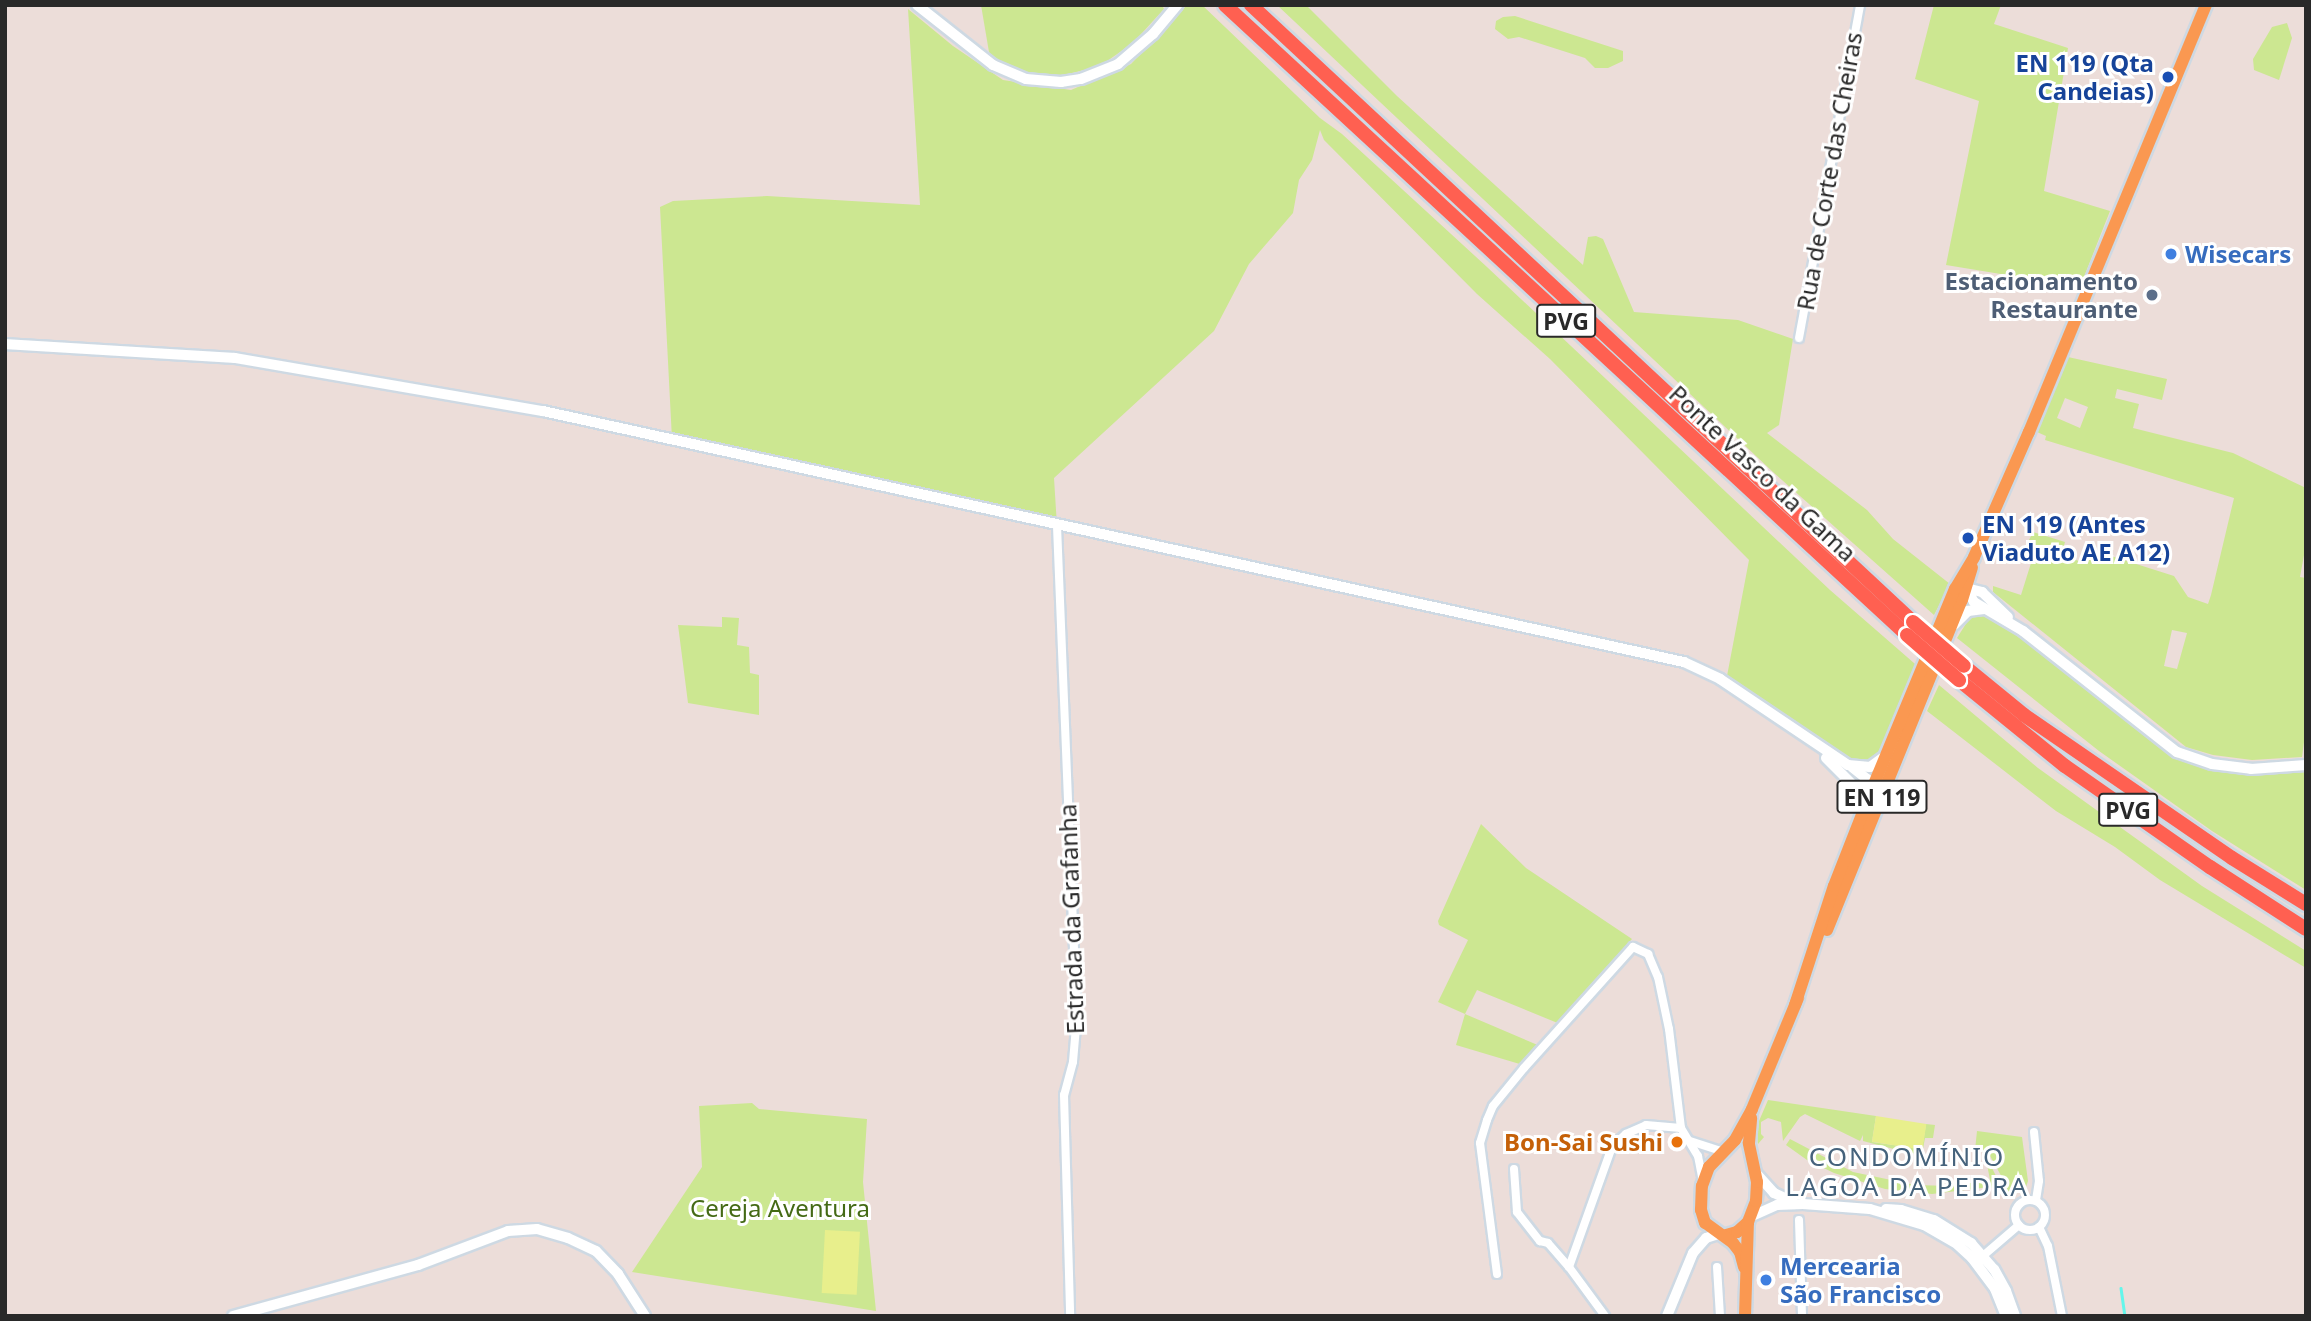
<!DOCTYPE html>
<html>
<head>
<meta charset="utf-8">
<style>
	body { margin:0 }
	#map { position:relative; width:2311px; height:1321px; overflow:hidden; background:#ecddd9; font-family:"Noto Sans",sans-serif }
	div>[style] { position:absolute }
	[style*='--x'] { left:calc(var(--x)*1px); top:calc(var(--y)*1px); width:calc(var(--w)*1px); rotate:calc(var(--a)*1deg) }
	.green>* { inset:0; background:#cce791 }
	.pitch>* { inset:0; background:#e8ef8c; transform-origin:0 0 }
	.stream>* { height:2.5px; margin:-1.25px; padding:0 1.25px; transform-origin:1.25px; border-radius:1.25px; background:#64f6eb }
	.roads { filter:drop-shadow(2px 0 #ced9e3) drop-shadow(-2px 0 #ced9e3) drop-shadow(0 2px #ced9e3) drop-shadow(0 -2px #ced9e3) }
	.street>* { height:8px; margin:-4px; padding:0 4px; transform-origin:4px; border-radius:4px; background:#fff }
	.street>.ring { margin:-4px; padding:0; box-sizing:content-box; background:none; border:8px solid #fff; border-radius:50% }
	.secondary>* { height:10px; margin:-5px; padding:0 5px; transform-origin:5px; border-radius:5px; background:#fff }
	.primary>* { height:12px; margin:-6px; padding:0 6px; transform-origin:6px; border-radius:6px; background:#fa9851 }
	.highway>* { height:14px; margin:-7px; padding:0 7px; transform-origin:7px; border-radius:7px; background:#ff6051 }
	.bridges { filter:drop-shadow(2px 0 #fff) drop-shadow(-2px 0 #fff) drop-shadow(0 2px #fff) drop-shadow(0 -2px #fff) }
	.highway-bridge>* { height:14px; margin:-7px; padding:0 7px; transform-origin:7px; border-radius:7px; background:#ff6051 }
	.dots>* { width:19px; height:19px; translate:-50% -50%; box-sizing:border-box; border:4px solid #fff; border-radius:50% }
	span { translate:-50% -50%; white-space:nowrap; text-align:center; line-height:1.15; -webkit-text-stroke:6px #fff; paint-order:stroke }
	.shield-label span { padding:2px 5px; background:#fff; border:2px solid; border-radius:5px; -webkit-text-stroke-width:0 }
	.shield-label { font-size:23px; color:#292929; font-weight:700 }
	.transit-label { font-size:24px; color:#164399; font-weight:700 }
	.right { translate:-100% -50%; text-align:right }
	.left { translate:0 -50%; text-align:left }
	.street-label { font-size:24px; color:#292929 }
	.shop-label { font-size:24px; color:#366cbe; font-weight:700 }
	.service-label { font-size:24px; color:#4e5e75; font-weight:700 }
	.food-label { font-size:24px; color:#c56008; font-weight:700 }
	.park-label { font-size:24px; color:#446a15 }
	.neighbourhood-label { font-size:26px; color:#46637c; letter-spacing:2px }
	.frame { position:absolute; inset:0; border:7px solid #292929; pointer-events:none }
</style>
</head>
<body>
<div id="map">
	<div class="green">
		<div style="clip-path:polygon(981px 5px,1162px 5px,1164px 9px,1133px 43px,1100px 66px,1056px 77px,1013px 70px,990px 58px)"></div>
		<div style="clip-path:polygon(1187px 5px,1202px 5px,1320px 118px,1342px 134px,1487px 267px,1830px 590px,1922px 670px,1888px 753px,1865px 765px,1849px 761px,1727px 676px,1749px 560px,1550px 359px,1477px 294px,1324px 140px,1320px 130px,1312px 160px,1299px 180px,1293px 213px,1249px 264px,1214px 331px,1054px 478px,1057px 526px,672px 439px,660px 207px,673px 201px,767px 196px,920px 205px,908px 9px,953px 46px,1003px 80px,1071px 90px,1131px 64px)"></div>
		<div style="clip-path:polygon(1277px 5px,1306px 5px,1397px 96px,1583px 265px,1588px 237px,1596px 236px,1603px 239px,1634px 312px,1738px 320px,1793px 339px,1779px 425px,1767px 433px,1867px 510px,1893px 539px,1950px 584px,1934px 615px,1773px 472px)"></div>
		<div style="clip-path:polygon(1934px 5px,2001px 5px,1994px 24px,2068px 48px,2044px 191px,2110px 211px,2080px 287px,1946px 265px,1979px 101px,1915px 79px)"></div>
		<div style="clip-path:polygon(1515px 16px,1623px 51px,1623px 61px,1608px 68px,1595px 68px,1585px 58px,1519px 37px,1508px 39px,1495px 29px,1496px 21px,1503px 17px)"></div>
		<div style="clip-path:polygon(2287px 23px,2292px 38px,2279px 80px,2254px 70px,2253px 59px,2272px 27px)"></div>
		<div style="clip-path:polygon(evenodd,2068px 357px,2167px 379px,2162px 400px,2117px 389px,2115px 398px,2139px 404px,2133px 428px,2233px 453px,2306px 488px,2306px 544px,2300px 577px,2306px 578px,2306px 727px,2302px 757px,2252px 760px,2213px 755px,2186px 747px,1993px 592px,1993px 586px,2021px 595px,2036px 547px,2027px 544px,2033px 532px,2065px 542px,2063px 549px,2071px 552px,2070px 558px,2085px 563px,2089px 549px,2174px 576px,2188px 597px,2208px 604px,2211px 595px,2234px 498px,2045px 440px,2046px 436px,2037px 432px,2068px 357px,2065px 398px,2088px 407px,2080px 428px,2057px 418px,2065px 398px,2068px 357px,2172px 630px,2187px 633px,2177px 669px,2164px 666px,2172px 630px)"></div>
		<div style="clip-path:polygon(1981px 613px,2001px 621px,2177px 757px,2213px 770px,2306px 768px,2306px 890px,2212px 831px,2099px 751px,1957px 638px,1972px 614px)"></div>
		<div style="clip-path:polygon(722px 617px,739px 618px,737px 645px,749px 647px,750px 673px,759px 675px,759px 715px,688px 703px,678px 625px,722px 627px)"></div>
		<div style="clip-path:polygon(1939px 685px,2038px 768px,2202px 886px,2306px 951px,2306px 968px,2160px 880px,2115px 847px,2056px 811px,1927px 711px)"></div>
		<div style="clip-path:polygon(1481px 824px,1526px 868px,1632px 939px,1560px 1024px,1477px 990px,1465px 1014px,1540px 1046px,1523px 1065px,1456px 1045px,1465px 1014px,1438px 1002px,1468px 940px,1439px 925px,1438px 921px)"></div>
		<div style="clip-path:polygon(1768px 1100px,1876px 1116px,1872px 1142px,1922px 1149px,1926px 1124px,1935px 1125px,1933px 1138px,1925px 1138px,1922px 1154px,1909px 1153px,1863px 1141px,1863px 1135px,1860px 1141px,1805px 1114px,1800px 1117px,1783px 1141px,1781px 1122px,1768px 1118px,1761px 1122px,1761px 1134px,1764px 1137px,1758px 1144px,1756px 1128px)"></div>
		<div style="clip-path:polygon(752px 1103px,759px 1109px,867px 1119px,863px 1182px,876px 1311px,632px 1272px,702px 1167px,699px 1106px)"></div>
		<div style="clip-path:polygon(1977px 1131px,2022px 1137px,2028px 1181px,2025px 1190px,2012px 1195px,2005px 1190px,2004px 1181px,1989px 1154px,1975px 1150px)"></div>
		<div style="clip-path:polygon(1790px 1139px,1853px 1172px,1915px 1185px,1951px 1186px,1990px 1180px,1985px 1154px,2001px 1186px,1998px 1190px,1990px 1187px,1932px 1194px,1885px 1189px,1834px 1173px,1807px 1160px,1786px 1145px)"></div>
	</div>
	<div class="pitch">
		<div style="left:1876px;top:1116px;width:51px;height:26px;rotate:9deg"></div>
		<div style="left:825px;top:1230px;width:35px;height:63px;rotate:3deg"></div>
	</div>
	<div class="stream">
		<div style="--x:2121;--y:1288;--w:28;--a:82"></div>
	</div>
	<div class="roads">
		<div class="street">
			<div style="--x:1799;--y:338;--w:339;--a:-79.6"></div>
			<div style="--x:1057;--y:526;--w:489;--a:87.7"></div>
			<div style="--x:1077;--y:1015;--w:47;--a:94.9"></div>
			<div style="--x:1073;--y:1062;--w:34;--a:105"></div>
			<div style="--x:1064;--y:1095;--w:221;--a:88.4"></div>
			<div style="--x:2034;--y:1132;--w:49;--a:84.2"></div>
			<div style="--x:2039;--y:1181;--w:20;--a:99"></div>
			<div style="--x:1690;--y:1141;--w:35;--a:18"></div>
			<div style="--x:1514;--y:1169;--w:43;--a:86"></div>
			<div style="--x:1517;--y:1212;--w:37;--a:52"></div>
			<div style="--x:1540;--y:1241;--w:8;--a:14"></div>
			<div style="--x:1548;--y:1243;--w:32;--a:49"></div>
			<div style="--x:1569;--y:1267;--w:61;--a:53.7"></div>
			<div class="ring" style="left:2015px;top:1200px;width:22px;height:22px"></div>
			<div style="--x:1799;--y:1220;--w:96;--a:88.2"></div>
			<div style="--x:2039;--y:1227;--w:21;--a:65"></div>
			<div style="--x:2048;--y:1246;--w:71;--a:78.7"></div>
			<div style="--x:1983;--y:1260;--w:5;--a:-79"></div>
			<div style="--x:1984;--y:1255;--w:46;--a:-40.6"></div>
			<div style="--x:1569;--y:1267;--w:127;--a:-70.3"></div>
			<div style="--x:1612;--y:1147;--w:19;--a:-43"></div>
			<div style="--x:1626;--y:1134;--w:22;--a:-24"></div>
			<div style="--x:1646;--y:1125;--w:35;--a:5"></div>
			<div style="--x:1717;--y:1267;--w:49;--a:86.5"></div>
			<div style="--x:1497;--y:1274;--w:132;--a:-97.4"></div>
			<div style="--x:1480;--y:1143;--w:24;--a:-73"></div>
			<div style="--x:1487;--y:1120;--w:15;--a:-67"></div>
			<div style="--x:1493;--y:1106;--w:49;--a:-50.8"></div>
			<div style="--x:1524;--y:1068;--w:163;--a:-48"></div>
			<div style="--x:1633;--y:947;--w:17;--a:25"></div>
			<div style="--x:1648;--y:954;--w:25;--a:67"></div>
			<div style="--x:1658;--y:977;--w:53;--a:78.1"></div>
			<div style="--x:1669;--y:1029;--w:100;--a:83.1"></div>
			<div style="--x:1681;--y:1128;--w:33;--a:59"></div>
			<div style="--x:1698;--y:1156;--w:25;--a:79"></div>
		</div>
		<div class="secondary">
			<div style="--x:917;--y:5;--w:97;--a:38.3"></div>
			<div style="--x:993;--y:65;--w:36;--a:23"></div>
			<div style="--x:1026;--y:79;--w:35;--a:5"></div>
			<div style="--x:1061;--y:82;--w:20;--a:-9"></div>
			<div style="--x:1081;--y:79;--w:40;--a:-22"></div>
			<div style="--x:1118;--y:64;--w:46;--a:-40.6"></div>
			<div style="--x:1153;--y:34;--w:38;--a:-50"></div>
			<div style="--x:5;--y:344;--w:230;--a:3.5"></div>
			<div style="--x:235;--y:358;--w:313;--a:9.8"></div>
			<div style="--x:543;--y:411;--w:1168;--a:12.41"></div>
			<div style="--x:1684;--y:662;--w:40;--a:25"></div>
			<div style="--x:1720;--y:679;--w:154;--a:33.9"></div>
			<div style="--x:1848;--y:765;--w:22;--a:5"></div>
			<div style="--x:1870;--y:767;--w:19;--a:-36"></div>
			<div style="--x:1962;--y:587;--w:21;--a:14"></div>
			<div style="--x:1982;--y:592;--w:36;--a:44"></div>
			<div style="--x:1967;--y:589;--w:15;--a:62"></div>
			<div style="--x:1974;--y:602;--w:57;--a:30.6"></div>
			<div style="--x:2023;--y:631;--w:196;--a:38.2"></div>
			<div style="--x:2177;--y:752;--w:37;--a:19"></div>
			<div style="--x:2212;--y:764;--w:39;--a:7"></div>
			<div style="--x:2251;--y:769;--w:55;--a:-4.2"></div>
			<div style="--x:1954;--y:625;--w:20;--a:-45"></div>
			<div style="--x:1968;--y:611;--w:16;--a:-7"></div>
			<div style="--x:1826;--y:758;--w:47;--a:45"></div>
			<div style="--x:1859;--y:791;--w:20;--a:81"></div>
			<div style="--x:1852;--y:767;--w:19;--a:39"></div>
			<div style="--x:1867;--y:779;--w:17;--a:65"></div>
			<div style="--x:1756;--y:1173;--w:27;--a:48"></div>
			<div style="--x:1774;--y:1193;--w:21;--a:25"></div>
			<div style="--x:1886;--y:1209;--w:15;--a:4"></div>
			<div style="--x:1901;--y:1210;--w:34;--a:17"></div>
			<div style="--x:1934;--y:1220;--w:44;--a:31.9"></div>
			<div style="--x:1971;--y:1243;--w:35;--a:49"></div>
			<div style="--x:1994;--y:1269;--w:25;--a:61"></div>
			<div style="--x:2006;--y:1291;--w:27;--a:70"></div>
			<div style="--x:1750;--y:1217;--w:30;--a:-24"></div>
			<div style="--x:1777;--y:1205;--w:26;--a:-2"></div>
			<div style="--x:1803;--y:1204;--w:67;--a:4.3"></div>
			<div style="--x:1870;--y:1209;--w:56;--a:16.5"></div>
			<div style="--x:1924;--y:1225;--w:39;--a:30"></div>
			<div style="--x:1958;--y:1245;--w:19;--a:43"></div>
			<div style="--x:1972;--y:1258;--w:39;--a:53"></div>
			<div style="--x:1995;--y:1289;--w:29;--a:68"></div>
			<div style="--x:233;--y:1316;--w:192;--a:-15.4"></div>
			<div style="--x:418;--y:1265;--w:96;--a:-20.7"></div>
			<div style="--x:508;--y:1231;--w:29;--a:-4"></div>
			<div style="--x:537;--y:1229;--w:32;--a:16"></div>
			<div style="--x:568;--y:1238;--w:31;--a:25"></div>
			<div style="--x:596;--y:1251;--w:32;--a:46"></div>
			<div style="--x:618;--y:1274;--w:50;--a:57.3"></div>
			<div style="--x:1667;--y:1316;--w:68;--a:-67.6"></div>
			<div style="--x:1693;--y:1253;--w:20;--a:-49"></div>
			<div style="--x:1706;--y:1238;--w:13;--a:-18"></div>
		</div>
		<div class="primary">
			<div style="--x:1827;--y:930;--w:357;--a:-67.8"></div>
			<div style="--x:1962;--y:600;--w:34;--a:-73"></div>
			<div style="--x:1795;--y:1005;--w:125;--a:-71.9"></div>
			<div style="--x:1834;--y:886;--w:104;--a:-68.6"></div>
			<div style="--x:1872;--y:789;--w:217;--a:-67.5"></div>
			<div style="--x:1955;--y:589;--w:37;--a:-59"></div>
			<div style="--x:1974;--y:557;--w:137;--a:-66.3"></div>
			<div style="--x:2029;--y:432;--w:462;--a:-67.5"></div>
			<div style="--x:1726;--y:1235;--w:11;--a:-15"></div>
			<div style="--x:1737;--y:1232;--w:15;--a:-42"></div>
			<div style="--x:1748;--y:1222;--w:22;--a:-69"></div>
			<div style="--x:1756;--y:1201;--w:19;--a:-87"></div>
			<div style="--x:1757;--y:1182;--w:40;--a:-102"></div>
			<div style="--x:1749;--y:1143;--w:25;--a:-85"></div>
			<div style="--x:1744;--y:1267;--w:16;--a:-105"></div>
			<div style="--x:1740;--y:1252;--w:11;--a:-128"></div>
			<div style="--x:1733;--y:1243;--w:34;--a:-144"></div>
			<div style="--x:1705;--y:1223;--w:14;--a:-107"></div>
			<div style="--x:1701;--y:1210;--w:24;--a:-88"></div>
			<div style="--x:1702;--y:1186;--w:20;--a:-70"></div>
			<div style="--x:1709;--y:1167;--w:37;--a:-46"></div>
			<div style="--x:1735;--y:1140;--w:35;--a:-61"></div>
			<div style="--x:1752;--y:1109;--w:120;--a:-67.5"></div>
			<div style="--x:1745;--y:1316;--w:94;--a:-88.2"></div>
		</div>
		<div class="highway">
			<div style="--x:1225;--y:5;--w:928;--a:42.73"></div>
			<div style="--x:1251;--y:5;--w:905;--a:42.98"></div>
			<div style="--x:1964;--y:666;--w:77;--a:39.2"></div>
			<div style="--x:2024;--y:715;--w:252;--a:34.5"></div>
			<div style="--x:2232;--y:858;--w:87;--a:31.9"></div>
			<div style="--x:1959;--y:680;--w:136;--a:39.1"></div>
			<div style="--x:2065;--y:766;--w:177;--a:34.9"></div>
			<div style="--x:2210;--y:867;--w:114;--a:32.9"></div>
		</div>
	</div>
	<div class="bridges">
		<div class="highway-bridge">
			<div style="--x:1913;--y:622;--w:67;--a:40.8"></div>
			<div style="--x:1907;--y:635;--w:69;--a:40.9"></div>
		</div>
	</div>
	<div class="dots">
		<div style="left:2168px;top:77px;background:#1a4fb4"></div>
		<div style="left:2171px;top:254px;background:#3f7fe0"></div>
		<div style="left:2152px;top:295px;background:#5c6f8a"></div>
		<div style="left:1968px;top:538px;background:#1a4fb4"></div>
		<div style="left:1677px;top:1142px;background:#e8710a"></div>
		<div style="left:1766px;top:1280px;background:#3f7fe0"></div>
	</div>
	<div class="shield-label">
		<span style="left:1566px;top:321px">PVG</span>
		<span style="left:1882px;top:797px">EN 119</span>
		<span style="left:2128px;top:810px">PVG</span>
	</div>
	<div class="transit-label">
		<span class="right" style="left:2154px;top:77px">EN 119 (Qta<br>Candeias)</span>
		<span class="left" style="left:1982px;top:538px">EN 119 (Antes<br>Viaduto AE A12)</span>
	</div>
	<div class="street-label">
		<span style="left:1829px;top:171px;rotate:-80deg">Rua de Corte das Cheiras</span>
		<span style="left:1763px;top:473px;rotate:43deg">Ponte Vasco da Gama</span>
		<span style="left:1071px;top:919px;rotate:-92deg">Estrada da Grafanha</span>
	</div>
	<div class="shop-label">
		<span class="left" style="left:2185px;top:254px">Wisecars</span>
		<span class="left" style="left:1780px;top:1280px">Mercearia<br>São Francisco</span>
	</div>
	<div class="service-label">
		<span class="right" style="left:2138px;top:295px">Estacionamento<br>Restaurante</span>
	</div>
	<div class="food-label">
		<span class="right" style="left:1663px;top:1142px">Bon-Sai Sushi</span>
	</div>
	<div class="park-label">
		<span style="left:780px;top:1208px">Cereja Aventura</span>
	</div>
	<div class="neighbourhood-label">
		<span style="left:1907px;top:1172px">CONDOMÍNIO<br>LAGOA DA PEDRA</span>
	</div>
	<div class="frame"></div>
</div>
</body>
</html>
